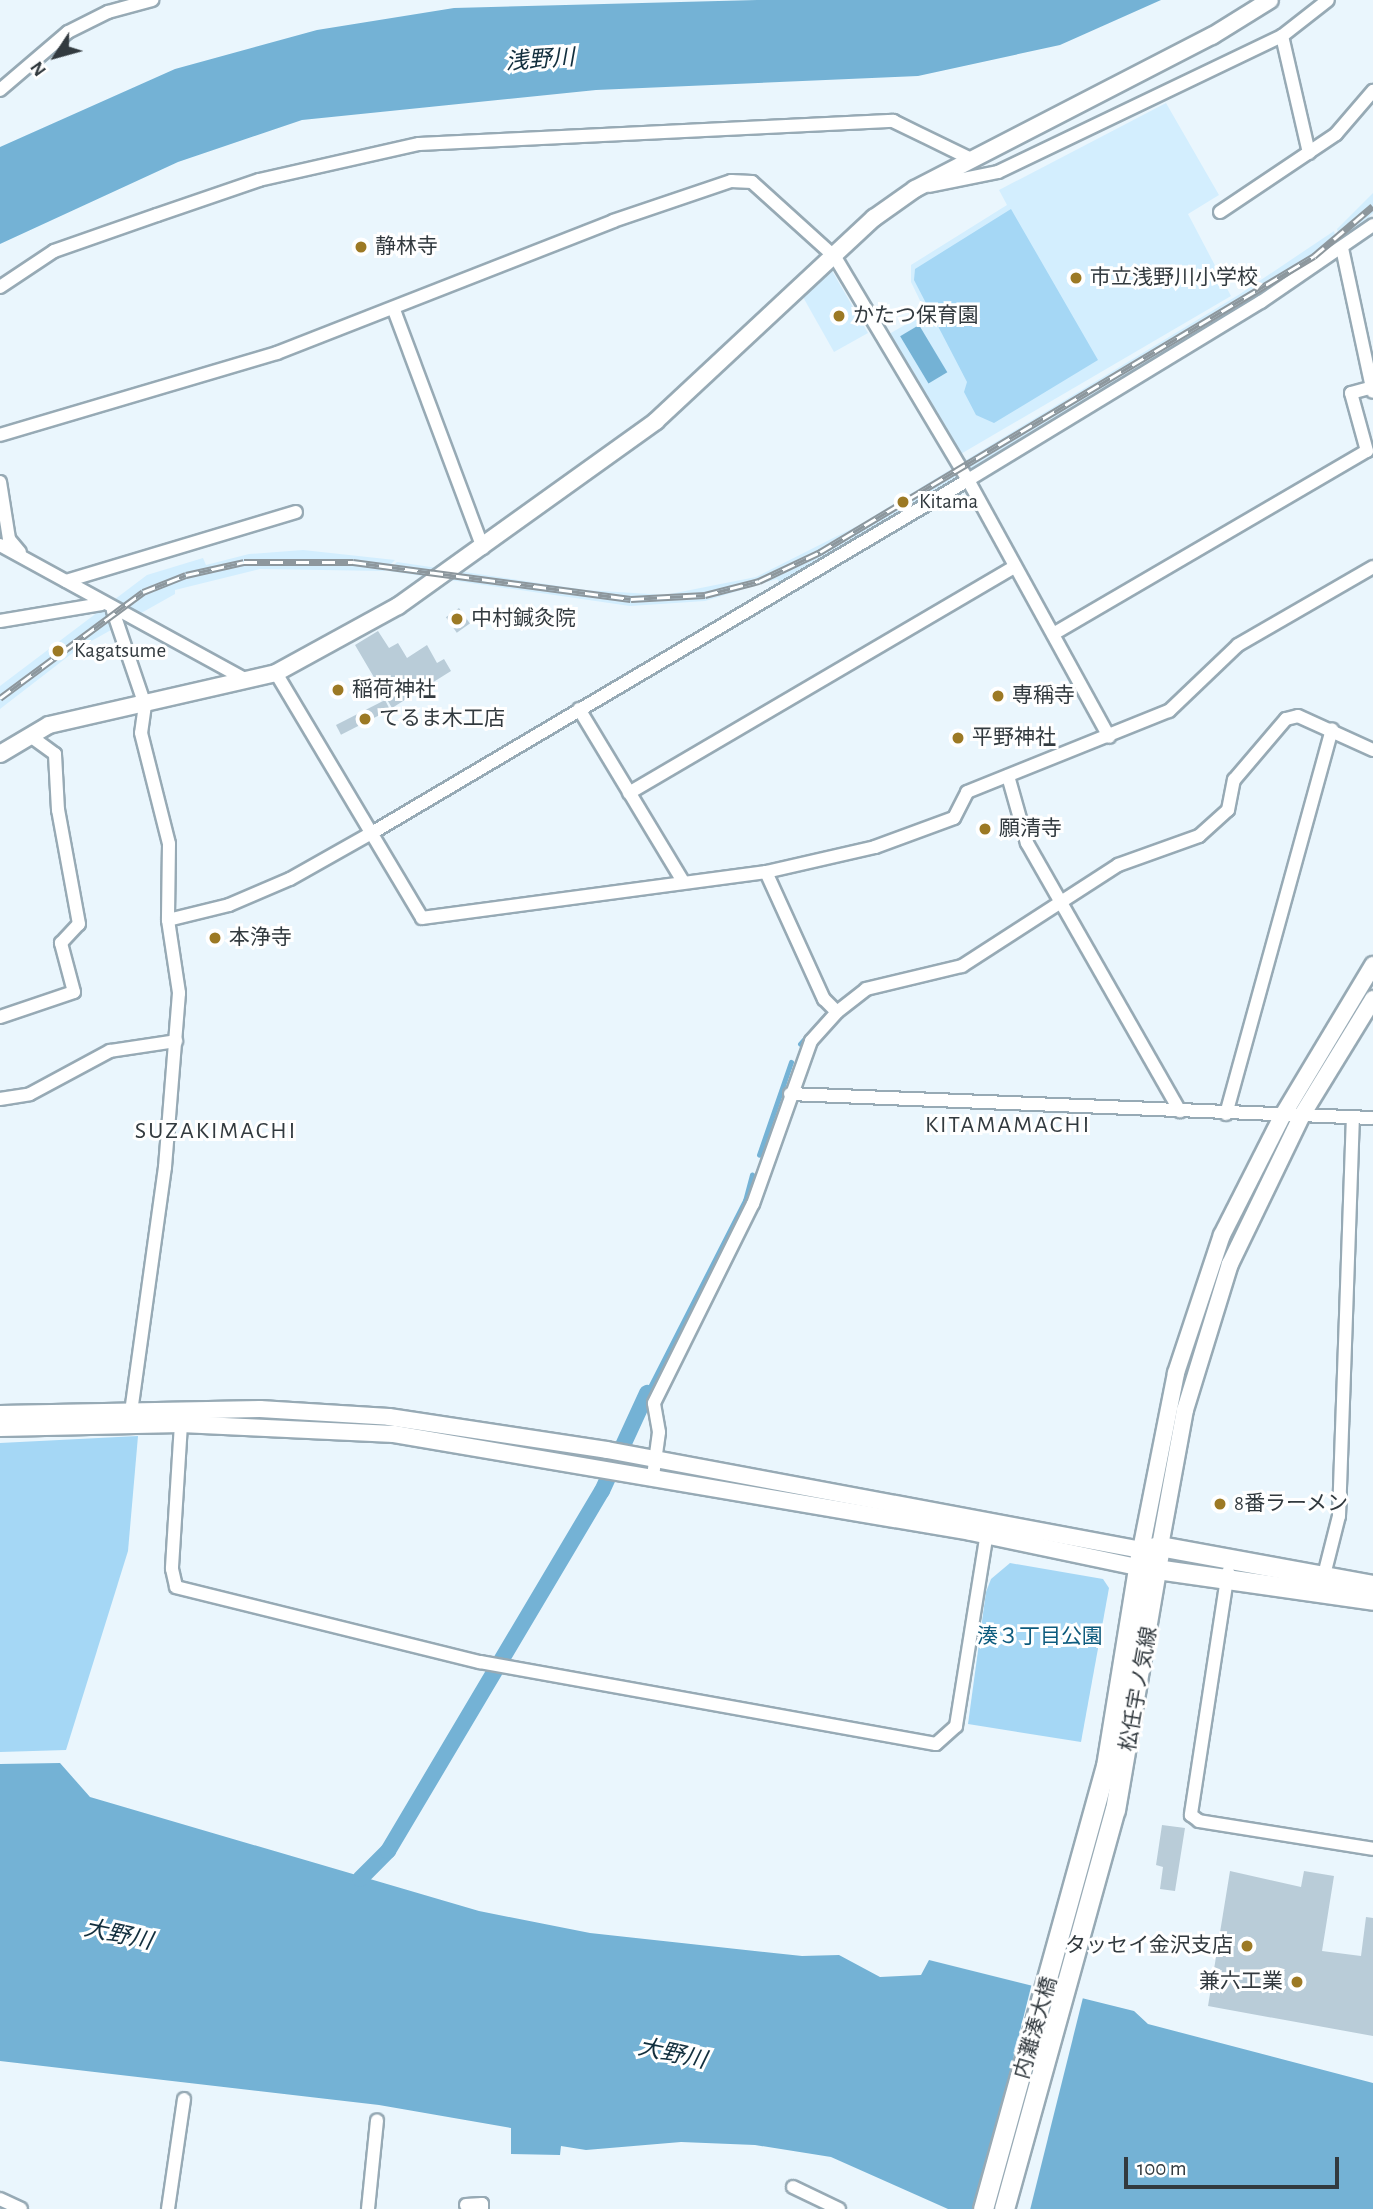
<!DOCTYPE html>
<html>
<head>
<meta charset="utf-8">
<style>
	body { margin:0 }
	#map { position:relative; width:1373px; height:2209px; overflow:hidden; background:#eaf6fd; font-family:"Alegreya Sans","Noto Sans JP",sans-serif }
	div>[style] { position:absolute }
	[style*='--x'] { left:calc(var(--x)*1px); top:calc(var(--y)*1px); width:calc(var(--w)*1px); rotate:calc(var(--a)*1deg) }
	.built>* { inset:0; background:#d3eefe }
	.green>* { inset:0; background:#a5d7f5 }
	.water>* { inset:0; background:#74b2d5; transform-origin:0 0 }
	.pier>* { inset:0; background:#eaf6fd; transform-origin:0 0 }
	.stream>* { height:4.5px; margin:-2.25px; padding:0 2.25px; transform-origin:2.25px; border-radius:2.25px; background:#74b2d5 }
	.canal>* { height:16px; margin:-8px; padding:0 8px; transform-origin:8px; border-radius:8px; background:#74b2d5 }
	.building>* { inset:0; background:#b9ccd8; transform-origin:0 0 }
	.roads { filter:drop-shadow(2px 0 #97aab5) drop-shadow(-2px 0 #97aab5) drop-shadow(0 2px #97aab5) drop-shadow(0 -2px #97aab5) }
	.minor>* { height:12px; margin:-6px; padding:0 6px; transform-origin:6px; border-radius:6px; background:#fff }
	.tertiary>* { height:16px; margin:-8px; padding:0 8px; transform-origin:8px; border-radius:8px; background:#fff }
	.primary>* { height:19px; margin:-9.5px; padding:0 9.5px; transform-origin:9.5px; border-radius:9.5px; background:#fff }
	.rail>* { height:7px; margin-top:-3.5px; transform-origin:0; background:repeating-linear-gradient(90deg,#fff 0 13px,#8d979d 0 26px); box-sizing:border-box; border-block:2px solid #8d979d }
	.dots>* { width:19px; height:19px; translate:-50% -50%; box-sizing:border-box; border:4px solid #fff; border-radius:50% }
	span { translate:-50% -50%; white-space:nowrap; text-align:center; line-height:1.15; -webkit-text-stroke:6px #fff; paint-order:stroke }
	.poi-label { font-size:21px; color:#323a3f }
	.left { translate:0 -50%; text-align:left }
	.right { translate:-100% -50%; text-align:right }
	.park-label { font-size:21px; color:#0d5b7e }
	.street-label { font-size:21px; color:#323a3f }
	.water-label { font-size:23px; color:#122f3e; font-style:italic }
	.quarter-label { font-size:24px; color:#323a3f; letter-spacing:2px }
	.north { position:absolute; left:21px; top:21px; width:70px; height:70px; -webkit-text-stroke:5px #fff; paint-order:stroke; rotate:234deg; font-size:19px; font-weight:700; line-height:28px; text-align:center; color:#323a3f }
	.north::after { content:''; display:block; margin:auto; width:24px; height:32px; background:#323a3f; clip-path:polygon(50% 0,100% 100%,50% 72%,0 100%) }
	.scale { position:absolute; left:1124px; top:2157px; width:215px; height:32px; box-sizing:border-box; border:4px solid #323a3f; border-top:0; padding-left:9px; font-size:21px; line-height:24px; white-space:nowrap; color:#323a3f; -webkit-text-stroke:5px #fff; paint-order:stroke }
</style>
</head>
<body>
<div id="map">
	<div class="built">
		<div style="clip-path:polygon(1166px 103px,1219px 195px,1188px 214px,1231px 296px,959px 455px,889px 334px,926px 313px,911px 282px,911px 265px,1007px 205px,999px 190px)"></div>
		<div style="clip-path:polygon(1373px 193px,1373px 213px,1341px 244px,1337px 229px)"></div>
		<div style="clip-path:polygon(1334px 231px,1338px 246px,1308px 268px,909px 511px,779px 582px,777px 579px,705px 601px,630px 606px,388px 571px,397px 562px,586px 590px,665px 595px,756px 577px,859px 525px,1240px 294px)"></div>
		<div style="clip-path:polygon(831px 269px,868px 333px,834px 352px,803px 297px)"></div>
		<div style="clip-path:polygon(303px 550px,395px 560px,384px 571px,260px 569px,175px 590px,175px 594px,79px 648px,0 709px,0 686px,147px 575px,203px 558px,206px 565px,249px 554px)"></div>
	</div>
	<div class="green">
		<div style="clip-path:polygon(1011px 209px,1098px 360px,994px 423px,976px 415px,964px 392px,967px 382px,914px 280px,915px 269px)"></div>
		<div style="clip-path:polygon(138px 1436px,128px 1551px,66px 1750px,0 1752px,0 1443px)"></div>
		<div style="clip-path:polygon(1010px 1563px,1103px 1579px,1109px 1588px,1081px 1742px,968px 1724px,986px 1592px,991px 1579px)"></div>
	</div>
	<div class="water">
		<div style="clip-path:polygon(757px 0,1161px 0,1060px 45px,918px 76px,596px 90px,302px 120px,178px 162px,0 244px,0 147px,175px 69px,317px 30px,454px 8px)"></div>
		<div style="left:919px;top:325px;width:55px;height:22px;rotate:59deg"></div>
		<div style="clip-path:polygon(60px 1763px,90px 1797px,479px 1911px,590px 1933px,802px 1956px,839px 1955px,880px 1977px,921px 1975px,929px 1960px,1134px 2011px,1148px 2024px,1373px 2083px,1373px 2209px,948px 2209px,831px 2157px,755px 2145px,681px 2142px,586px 2150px,561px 2146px,560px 2155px,511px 2154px,511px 2128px,379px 2105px,0 2061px,0 1764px)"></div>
	</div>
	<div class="pier">
		<div style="left:1032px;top:1983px;width:53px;height:235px;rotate:14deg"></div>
	</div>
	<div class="stream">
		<div style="--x:800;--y:1044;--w:45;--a:-48.6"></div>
		<div style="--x:759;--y:1155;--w:98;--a:-71"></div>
		<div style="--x:647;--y:1393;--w:216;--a:-63"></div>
		<div style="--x:745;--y:1201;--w:27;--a:-75"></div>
	</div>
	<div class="canal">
		<div style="--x:360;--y:1879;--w:40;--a:-45"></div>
		<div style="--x:388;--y:1851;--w:419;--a:-59.3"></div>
		<div style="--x:602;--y:1491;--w:108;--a:-65.3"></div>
	</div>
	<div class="building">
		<div style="left:459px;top:608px;width:19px;height:16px;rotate:55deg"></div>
		<div style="clip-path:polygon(378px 631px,389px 648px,398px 643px,407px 658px,427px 645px,437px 663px,444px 659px,451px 671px,392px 708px,355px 645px)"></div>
		<div style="left:385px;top:700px;width:11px;height:55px;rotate:63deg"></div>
		<div style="clip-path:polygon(1162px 1825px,1185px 1828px,1175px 1891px,1160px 1889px,1163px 1867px,1156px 1865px)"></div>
		<div style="clip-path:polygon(1230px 1871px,1301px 1887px,1304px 1871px,1334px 1876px,1322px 1951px,1361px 1956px,1366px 1917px,1373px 1918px,1373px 2036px,1208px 2006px)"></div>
	</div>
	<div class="roads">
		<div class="minor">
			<div style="--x:1282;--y:36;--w:120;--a:77"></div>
			<div style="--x:0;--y:90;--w:89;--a:-40.5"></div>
			<div style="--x:68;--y:32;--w:45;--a:-26.6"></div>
			<div style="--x:108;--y:12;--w:46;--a:-15.3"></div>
			<div style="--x:929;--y:186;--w:70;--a:-11.5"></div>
			<div style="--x:998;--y:172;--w:315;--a:-25.6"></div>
			<div style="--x:1282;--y:36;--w:58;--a:-38"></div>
			<div style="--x:1220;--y:212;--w:140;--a:-33.9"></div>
			<div style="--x:1336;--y:134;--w:57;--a:-49.3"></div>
			<div style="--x:1342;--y:248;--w:147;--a:77.9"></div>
			<div style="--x:0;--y:287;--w:65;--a:-33.7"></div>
			<div style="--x:54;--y:251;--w:109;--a:-19.3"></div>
			<div style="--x:157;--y:215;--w:108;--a:-18.9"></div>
			<div style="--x:259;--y:180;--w:164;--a:-12.7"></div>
			<div style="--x:419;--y:144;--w:475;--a:-2.8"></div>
			<div style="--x:893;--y:121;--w:89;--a:26"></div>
			<div style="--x:394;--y:310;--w:254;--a:69.5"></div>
			<div style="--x:0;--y:435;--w:289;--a:-16.5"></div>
			<div style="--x:277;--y:353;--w:361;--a:-21.4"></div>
			<div style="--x:613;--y:221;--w:125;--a:-18.7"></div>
			<div style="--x:731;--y:181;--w:21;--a:3"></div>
			<div style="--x:752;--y:182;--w:112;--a:42.1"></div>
			<div style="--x:835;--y:257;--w:260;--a:59.2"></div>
			<div style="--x:968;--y:480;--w:293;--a:61.2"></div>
			<div style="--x:0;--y:482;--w:58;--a:81"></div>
			<div style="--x:9;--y:539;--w:17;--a:50"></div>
			<div style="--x:0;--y:545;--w:281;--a:28.7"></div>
			<div style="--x:66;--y:581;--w:240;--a:-16.7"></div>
			<div style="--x:113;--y:611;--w:99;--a:71.2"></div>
			<div style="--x:145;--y:705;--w:28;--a:98"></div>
			<div style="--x:141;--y:733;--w:114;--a:75.8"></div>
			<div style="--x:169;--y:844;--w:76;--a:90.8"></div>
			<div style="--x:168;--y:920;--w:74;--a:81.4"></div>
			<div style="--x:179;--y:993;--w:175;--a:94.6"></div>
			<div style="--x:165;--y:1167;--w:254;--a:97.9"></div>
			<div style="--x:0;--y:621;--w:103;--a:-9.5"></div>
			<div style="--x:1055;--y:633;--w:361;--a:-30.3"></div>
			<div style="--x:1367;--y:451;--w:60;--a:-105.4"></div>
			<div style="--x:1351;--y:393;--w:20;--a:-15"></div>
			<div style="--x:276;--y:673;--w:285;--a:59.2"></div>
			<div style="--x:422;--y:918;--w:347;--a:-7.6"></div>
			<div style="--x:766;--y:872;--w:112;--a:-12.9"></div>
			<div style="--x:875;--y:847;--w:84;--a:-20.2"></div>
			<div style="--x:954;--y:818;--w:29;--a:-63"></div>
			<div style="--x:967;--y:792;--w:218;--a:-21.9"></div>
			<div style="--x:1169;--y:711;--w:95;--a:-43.7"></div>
			<div style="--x:1238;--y:645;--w:156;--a:-30"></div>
			<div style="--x:579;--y:709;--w:200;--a:58.9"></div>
			<div style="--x:1008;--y:776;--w:70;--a:74.2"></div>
			<div style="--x:1027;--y:843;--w:309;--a:60.3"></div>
			<div style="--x:629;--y:793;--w:446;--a:-30.4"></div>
			<div style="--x:766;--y:872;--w:140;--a:65.5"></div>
			<div style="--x:824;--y:999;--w:18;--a:45"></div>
			<div style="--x:168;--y:920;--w:63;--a:-13.8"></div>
			<div style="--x:229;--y:905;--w:66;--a:-23.1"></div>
			<div style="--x:290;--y:879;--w:92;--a:-29.4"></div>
			<div style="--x:370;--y:834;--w:695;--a:-30.62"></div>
			<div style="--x:968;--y:480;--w:343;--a:-31.3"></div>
			<div style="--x:1261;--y:302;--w:136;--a:-34.5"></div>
			<div style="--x:0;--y:1017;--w:78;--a:-18.7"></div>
			<div style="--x:74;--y:992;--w:51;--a:-104.9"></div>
			<div style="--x:61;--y:943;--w:26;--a:-47"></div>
			<div style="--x:79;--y:924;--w:116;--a:-100.4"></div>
			<div style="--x:58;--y:810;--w:56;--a:-93.1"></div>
			<div style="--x:55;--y:754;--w:32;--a:-144"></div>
			<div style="--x:790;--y:1094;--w:583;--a:2.36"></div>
			<div style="--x:0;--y:1099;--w:30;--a:-9"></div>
			<div style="--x:30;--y:1094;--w:91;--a:-28.3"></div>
			<div style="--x:110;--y:1051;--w:67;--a:-8.6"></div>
			<div style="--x:1226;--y:1114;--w:399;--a:-74.6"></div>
			<div style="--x:181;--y:1424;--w:145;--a:93.6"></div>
			<div style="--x:172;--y:1569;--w:18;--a:77"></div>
			<div style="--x:176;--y:1587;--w:313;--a:13.9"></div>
			<div style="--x:480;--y:1662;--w:463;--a:10.2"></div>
			<div style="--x:936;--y:1744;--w:27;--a:-42"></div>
			<div style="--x:956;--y:1726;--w:202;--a:-80.9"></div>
			<div style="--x:653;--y:1476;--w:44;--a:-82.2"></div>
			<div style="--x:659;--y:1432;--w:29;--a:-100"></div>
			<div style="--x:654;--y:1403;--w:222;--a:-63.6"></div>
			<div style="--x:753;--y:1204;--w:173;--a:-70.4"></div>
			<div style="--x:811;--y:1041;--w:39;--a:-48"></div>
			<div style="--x:837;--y:1012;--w:37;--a:-38"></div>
			<div style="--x:866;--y:989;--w:99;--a:-13.5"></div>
			<div style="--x:962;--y:966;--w:186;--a:-32.9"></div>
			<div style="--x:1118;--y:865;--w:86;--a:-19.7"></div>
			<div style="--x:1199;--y:836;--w:39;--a:-42"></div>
			<div style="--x:1228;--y:810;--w:31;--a:-79"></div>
			<div style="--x:1234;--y:780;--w:80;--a:-49.6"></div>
			<div style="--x:1286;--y:719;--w:12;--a:-14"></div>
			<div style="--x:1298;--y:716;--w:82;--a:24.4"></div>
			<div style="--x:1228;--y:1572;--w:246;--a:98.7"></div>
			<div style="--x:1191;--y:1815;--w:10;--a:37"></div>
			<div style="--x:1199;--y:1821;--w:176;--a:9.1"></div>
			<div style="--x:1322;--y:1583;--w:69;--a:-75.8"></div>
			<div style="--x:1339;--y:1516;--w:399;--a:-88"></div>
			<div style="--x:793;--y:2187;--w:51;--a:25.6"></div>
			<div style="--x:0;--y:2199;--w:23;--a:25"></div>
			<div style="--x:466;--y:2205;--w:16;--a:-4"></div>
			<div style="--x:482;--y:2204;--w:5;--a:90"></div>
			<div style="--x:168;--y:2209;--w:111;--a:-81.7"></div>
			<div style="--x:368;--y:2209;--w:89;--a:-84.2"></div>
		</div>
		<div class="tertiary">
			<div style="--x:0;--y:754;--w:57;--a:-30.6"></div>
			<div style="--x:49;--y:725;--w:233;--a:-12.9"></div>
			<div style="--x:276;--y:673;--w:139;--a:-28.8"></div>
			<div style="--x:398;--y:606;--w:317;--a:-35.6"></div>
			<div style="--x:656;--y:421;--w:298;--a:-43"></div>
			<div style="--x:874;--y:218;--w:50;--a:-35.3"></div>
			<div style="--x:915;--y:189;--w:334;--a:-27.3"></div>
			<div style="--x:1212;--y:36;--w:68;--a:-31.8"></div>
			<div style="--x:0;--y:1414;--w:260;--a:-1.1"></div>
			<div style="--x:260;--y:1409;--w:129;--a:3.5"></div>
			<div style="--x:389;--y:1417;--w:220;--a:8.6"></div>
			<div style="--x:607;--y:1450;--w:543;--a:10.61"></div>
			<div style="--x:1141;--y:1550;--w:180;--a:-78.8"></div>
			<div style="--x:1176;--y:1373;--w:145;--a:-71.6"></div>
			<div style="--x:1222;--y:1235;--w:135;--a:-63.1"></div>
			<div style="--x:1283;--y:1115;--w:175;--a:-59"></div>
			<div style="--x:0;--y:1428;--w:181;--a:-1.3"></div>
			<div style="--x:181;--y:1424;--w:213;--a:2.7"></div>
			<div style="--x:394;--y:1434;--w:585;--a:9.64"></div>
			<div style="--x:971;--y:1532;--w:175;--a:11.9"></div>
			<div style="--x:1160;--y:1546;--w:138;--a:-79.6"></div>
			<div style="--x:1185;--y:1410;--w:153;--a:-72.9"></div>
			<div style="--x:1230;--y:1264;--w:165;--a:-64.2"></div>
			<div style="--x:1302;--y:1115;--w:136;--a:-58.5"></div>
		</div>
		<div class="primary">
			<div style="--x:1149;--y:1568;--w:226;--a:8.1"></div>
			<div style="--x:983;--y:2209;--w:460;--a:-74.5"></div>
			<div style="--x:1106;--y:1766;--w:219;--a:-80.8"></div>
			<div style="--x:1141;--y:1550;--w:19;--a:-12"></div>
			<div style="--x:1160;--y:1546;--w:217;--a:10.4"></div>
			<div style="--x:1004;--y:2209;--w:414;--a:-74.5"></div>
			<div style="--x:1115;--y:1810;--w:268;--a:-80.3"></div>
		</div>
	</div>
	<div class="rail">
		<div style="--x:0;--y:698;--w:178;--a:-36.5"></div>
		<div style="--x:143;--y:592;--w:46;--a:-21.6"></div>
		<div style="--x:186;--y:575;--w:59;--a:-12.6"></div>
		<div style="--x:244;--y:562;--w:109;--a:0"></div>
		<div style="--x:353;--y:562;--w:280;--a:7.6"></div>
		<div style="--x:631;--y:599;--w:74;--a:-3.1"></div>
		<div style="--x:705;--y:595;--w:56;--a:-14.5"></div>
		<div style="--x:759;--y:581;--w:68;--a:-25.4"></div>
		<div style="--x:820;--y:552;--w:576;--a:-30.93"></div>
		<div style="--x:1314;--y:256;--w:77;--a:-40.3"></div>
	</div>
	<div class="dots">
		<div style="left:361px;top:247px;background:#9c7924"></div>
		<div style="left:1076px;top:278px;background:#9c7924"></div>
		<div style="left:839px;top:316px;background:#9c7924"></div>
		<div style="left:903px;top:502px;background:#9c7924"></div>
		<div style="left:457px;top:619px;background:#9c7924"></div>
		<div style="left:58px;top:651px;background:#9c7924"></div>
		<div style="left:338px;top:690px;background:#9c7924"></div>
		<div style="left:998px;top:696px;background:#9c7924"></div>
		<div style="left:365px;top:719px;background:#9c7924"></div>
		<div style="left:958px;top:738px;background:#9c7924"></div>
		<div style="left:985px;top:829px;background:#9c7924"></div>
		<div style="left:215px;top:938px;background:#9c7924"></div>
		<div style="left:1220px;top:1504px;background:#9c7924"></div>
		<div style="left:1247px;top:1946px;background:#9c7924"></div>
		<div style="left:1297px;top:1982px;background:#9c7924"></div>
	</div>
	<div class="poi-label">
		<span class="left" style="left:375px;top:247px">静林寺</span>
		<span class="left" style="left:1090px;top:278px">市立浅野川小学校</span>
		<span class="left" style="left:853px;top:316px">かたつ保育園</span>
		<span class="left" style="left:919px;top:502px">Kitama</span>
		<span class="left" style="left:471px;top:619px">中村鍼灸院</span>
		<span class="left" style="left:74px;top:651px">Kagatsume</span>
		<span class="left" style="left:352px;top:690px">稲荷神社</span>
		<span class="left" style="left:1012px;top:696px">専稱寺</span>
		<span class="left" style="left:379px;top:719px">てるま木工店</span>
		<span class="left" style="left:972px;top:738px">平野神社</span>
		<span class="left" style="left:999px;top:829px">願清寺</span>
		<span class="left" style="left:229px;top:938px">本浄寺</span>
		<span class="left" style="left:1234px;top:1504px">8番ラーメン</span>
		<span class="right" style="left:1233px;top:1946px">タッセイ金沢支店</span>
		<span class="right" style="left:1283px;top:1982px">兼六工業</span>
	</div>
	<div class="park-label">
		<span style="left:1040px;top:1637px">湊３丁目公園</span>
	</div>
	<div class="street-label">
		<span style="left:1139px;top:1689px;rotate:-80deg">松任宇ノ気線</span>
		<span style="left:1036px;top:2028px;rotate:-74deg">内灘湊大橋</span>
	</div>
	<div class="water-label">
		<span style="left:540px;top:61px;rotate:-4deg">浅野川</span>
		<span style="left:118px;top:1936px;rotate:12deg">大野川</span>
		<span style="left:672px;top:2055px;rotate:12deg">大野川</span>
	</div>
	<div class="quarter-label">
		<span style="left:1008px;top:1126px">KITAMAMACHI</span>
		<span style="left:216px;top:1132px">SUZAKIMACHI</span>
	</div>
	<div class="north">N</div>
	<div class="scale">100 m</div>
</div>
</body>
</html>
